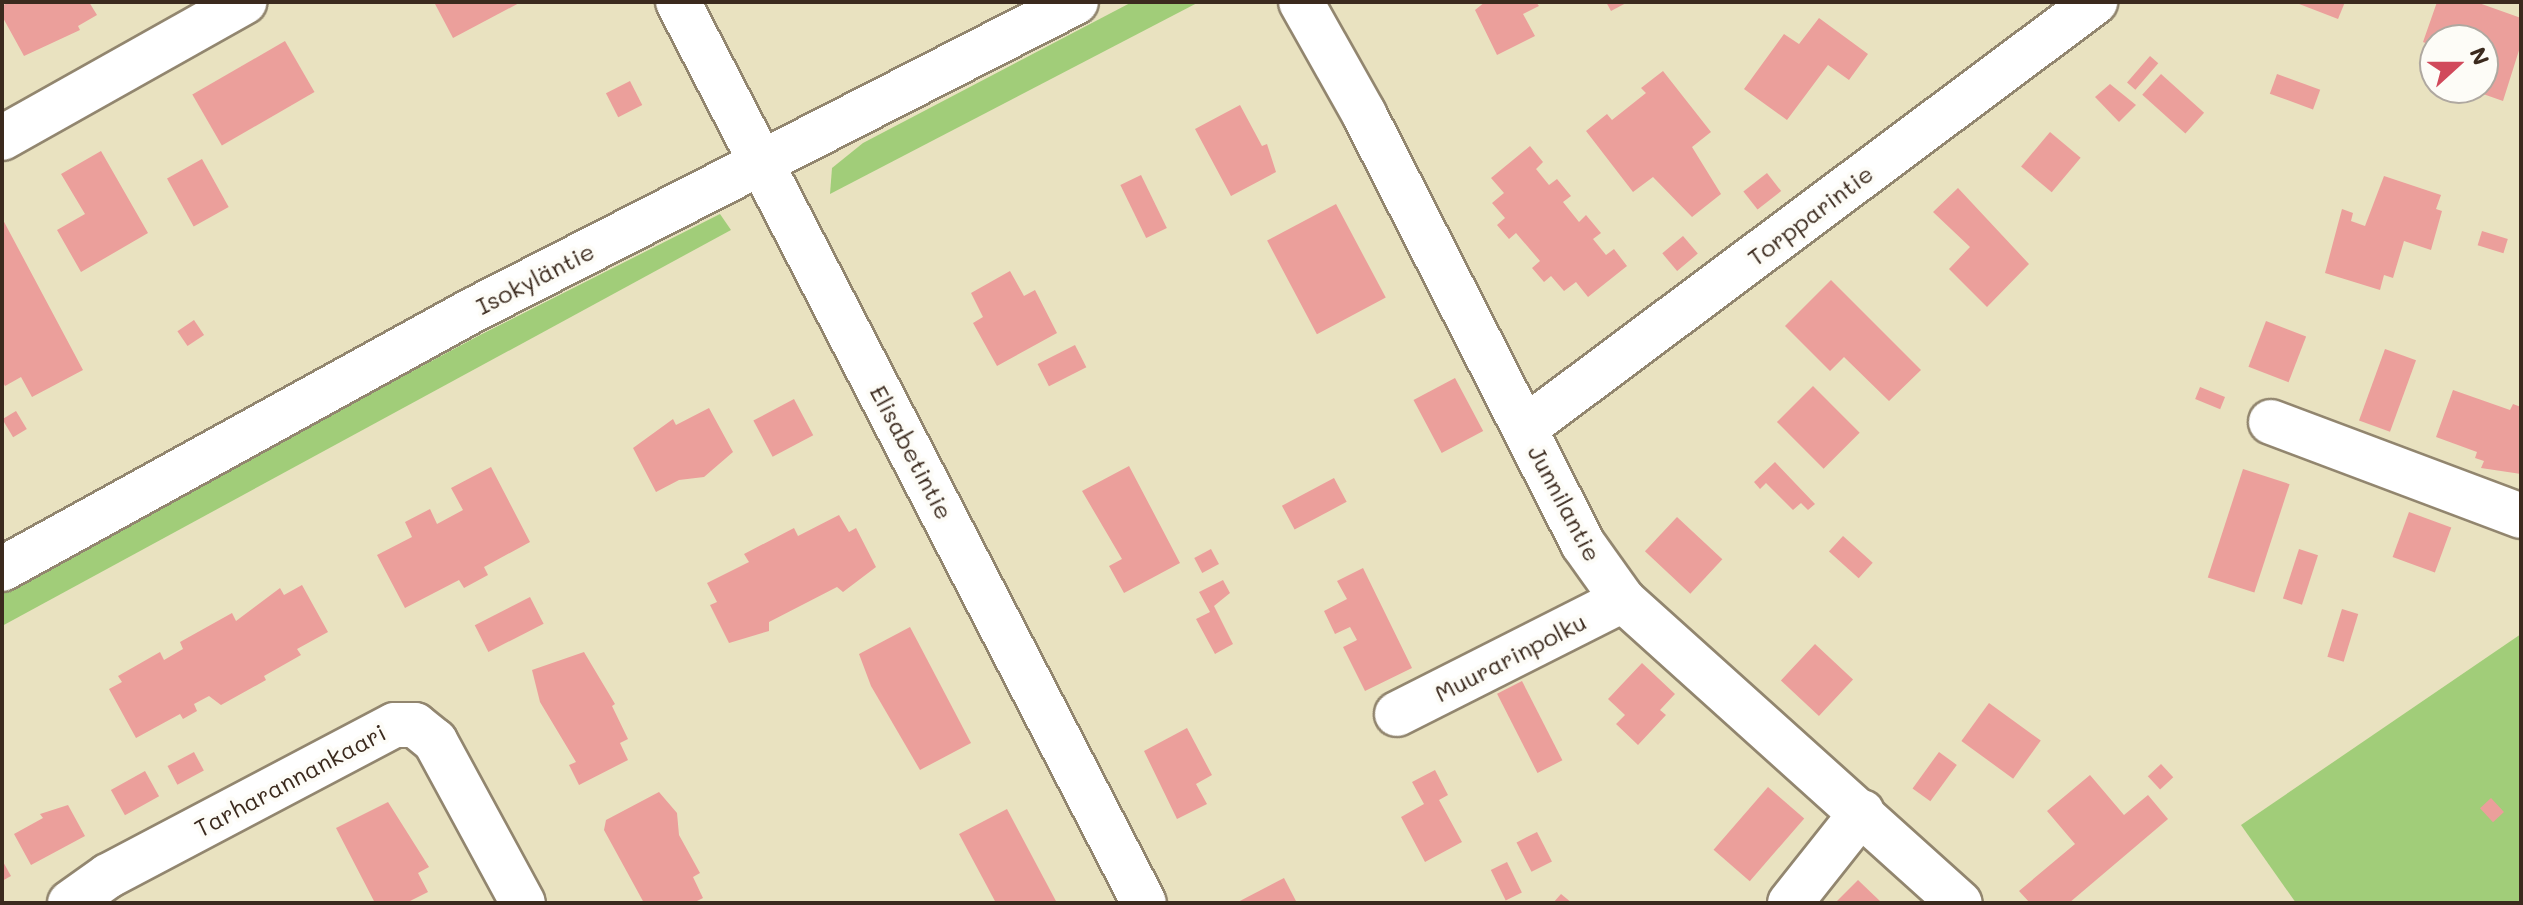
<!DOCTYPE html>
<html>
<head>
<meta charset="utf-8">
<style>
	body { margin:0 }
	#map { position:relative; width:2523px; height:905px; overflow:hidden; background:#e9e2c0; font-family:Mali,sans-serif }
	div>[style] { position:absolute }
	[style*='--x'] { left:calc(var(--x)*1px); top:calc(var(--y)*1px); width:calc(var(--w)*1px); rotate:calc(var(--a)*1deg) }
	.green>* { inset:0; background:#a1cd79 }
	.building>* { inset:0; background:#eb9f9b; transform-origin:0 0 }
	.roads { filter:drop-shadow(2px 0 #92866f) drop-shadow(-2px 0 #92866f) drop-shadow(0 2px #92866f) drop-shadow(0 -2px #92866f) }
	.minor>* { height:44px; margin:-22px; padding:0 22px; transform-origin:22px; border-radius:22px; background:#fff }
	span { translate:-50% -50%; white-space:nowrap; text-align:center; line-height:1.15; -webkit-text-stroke:8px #fdfcf7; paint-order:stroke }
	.street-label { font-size:24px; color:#3b2a1e }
	.frame { position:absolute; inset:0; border:4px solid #3b2a1e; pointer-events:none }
	.north { position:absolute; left:2419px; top:24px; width:80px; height:80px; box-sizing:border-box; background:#fdfcf7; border:2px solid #afa8a0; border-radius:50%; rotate:69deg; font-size:22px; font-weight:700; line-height:32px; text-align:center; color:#3b2a1e }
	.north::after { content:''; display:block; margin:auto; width:28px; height:36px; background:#d1495b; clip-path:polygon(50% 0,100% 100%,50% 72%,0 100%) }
</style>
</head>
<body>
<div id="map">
	<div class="green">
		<div style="clip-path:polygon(1132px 2px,1199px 2px,830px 194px,832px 168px,863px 143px)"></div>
		<div style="clip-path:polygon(720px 214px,731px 230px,2px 626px,2px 591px,482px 334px)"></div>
		<div style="clip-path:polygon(2521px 634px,2521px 903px,2296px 903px,2241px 825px)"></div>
	</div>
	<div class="building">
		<div style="clip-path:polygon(9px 2px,89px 2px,97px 15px,78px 26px,80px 30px,24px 56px,2px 16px,2px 6px)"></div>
		<div style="clip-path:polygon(434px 2px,521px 2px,453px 38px)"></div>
		<div style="clip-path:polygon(1485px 2px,1536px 2px,1539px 6px,1523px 14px,1535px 36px,1497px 55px,1475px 10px)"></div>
		<div style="clip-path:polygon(1606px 2px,1628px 2px,1611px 11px)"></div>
		<div style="clip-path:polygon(2294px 2px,2345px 2px,2338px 19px)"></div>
		<div style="clip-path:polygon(2437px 2px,2476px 2px,2521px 18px,2521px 44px,2503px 101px,2466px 88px,2483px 88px,2483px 40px,2435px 40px,2435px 47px,2423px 42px)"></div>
		<div style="clip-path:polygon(1819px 18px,1868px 54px,1849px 80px,1828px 65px,1787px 120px,1744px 89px,1784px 34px,1799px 44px)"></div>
		<div style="left:285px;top:41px;width:59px;height:107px;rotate:60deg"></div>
		<div style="left:2150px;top:56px;width:11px;height:35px;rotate:41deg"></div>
		<div style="clip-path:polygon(1663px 71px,1711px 132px,1692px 147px,1721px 194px,1692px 217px,1653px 177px,1633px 192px,1586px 131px,1607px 114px,1612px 120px,1646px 93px,1641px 88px)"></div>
		<div style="left:2161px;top:74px;width:58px;height:28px;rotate:42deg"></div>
		<div style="left:2277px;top:74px;width:46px;height:21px;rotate:20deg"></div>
		<div style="left:630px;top:81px;width:27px;height:27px;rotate:63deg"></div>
		<div style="clip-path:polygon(2110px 84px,2136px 105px,2119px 122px,2095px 97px)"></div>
		<div style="clip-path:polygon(1240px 105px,1262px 146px,1267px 144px,1276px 172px,1231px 196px,1195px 129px)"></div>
		<div style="left:2050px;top:132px;width:40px;height:45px;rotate:40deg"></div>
		<div style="clip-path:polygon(1530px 146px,1543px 162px,1536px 169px,1549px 185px,1557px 179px,1571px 196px,1563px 202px,1579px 222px,1586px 215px,1601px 233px,1593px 239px,1606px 255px,1614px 249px,1627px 266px,1588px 297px,1576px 282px,1564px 291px,1551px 276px,1544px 282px,1532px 268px,1540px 261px,1516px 233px,1509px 239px,1497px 225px,1505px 218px,1492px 203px,1504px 193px,1491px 178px)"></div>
		<div style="clip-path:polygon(101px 151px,148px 233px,81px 272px,57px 230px,85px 214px,61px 174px)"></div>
		<div style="left:202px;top:159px;width:55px;height:40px;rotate:61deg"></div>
		<div style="left:1767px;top:173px;width:23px;height:30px;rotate:52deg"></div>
		<div style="left:1141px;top:175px;width:59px;height:23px;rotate:64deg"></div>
		<div style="clip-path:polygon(2384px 176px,2441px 195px,2436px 209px,2442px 211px,2431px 250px,2404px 241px,2393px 278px,2384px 275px,2380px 290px,2325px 273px,2342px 209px,2353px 213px,2351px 221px,2365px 226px)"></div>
		<div style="clip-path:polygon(1958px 188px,2029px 264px,1987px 307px,1949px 269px,1970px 247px,1933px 212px)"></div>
		<div style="left:1336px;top:204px;width:106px;height:78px;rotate:62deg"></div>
		<div style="clip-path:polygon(2px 218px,83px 370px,32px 397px,21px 377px,5px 386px,2px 380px)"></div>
		<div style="left:2482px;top:231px;width:27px;height:15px;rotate:17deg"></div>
		<div style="left:1683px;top:236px;width:23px;height:27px;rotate:50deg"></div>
		<div style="clip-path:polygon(1010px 271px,1024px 296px,1035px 290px,1057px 333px,997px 366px,973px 323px,983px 317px,971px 293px)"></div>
		<div style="clip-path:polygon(1831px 280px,1921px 370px,1889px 401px,1844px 357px,1830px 371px,1785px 326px)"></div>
		<div style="left:194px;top:320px;width:18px;height:20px;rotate:56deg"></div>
		<div style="left:2266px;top:321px;width:43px;height:49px;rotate:21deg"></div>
		<div style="left:1075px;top:345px;width:25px;height:42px;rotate:63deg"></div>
		<div style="left:2385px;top:349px;width:33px;height:76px;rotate:20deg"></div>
		<div style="left:1455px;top:378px;width:60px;height:47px;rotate:62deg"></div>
		<div style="left:1813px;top:386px;width:66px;height:51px;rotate:45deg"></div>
		<div style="left:2200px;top:387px;width:27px;height:13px;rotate:22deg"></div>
		<div style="clip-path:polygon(2453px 390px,2510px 410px,2513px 404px,2521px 407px,2521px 474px,2481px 468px,2484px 461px,2475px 458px,2477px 452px,2436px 437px)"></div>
		<div style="left:794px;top:399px;width:41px;height:46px;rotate:62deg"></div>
		<div style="clip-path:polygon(709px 408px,733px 452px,704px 477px,679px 480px,656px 492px,633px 448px,673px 419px,676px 425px)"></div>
		<div style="left:16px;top:411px;width:21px;height:16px;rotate:59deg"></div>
		<div style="clip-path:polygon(1775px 462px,1815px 504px,1808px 510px,1801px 503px,1793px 510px,1766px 483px,1760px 489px,1754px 482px)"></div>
		<div style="clip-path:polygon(1129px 466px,1180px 563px,1124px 593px,1109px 566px,1122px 559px,1082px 491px)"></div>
		<div style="clip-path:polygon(491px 467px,530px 542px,484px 567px,488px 575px,464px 588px,459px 580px,405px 608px,377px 555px,412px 537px,405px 522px,430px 509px,437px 524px,463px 510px,451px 488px)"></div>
		<div style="left:2243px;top:469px;width:49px;height:114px;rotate:18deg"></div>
		<div style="left:1334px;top:478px;width:27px;height:59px;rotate:62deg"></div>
		<div style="left:2409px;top:512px;width:45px;height:48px;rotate:20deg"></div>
		<div style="clip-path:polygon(839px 515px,849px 532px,856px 528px,876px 567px,843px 592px,837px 587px,769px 622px,769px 631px,729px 643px,710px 605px,717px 602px,707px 583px,749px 562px,744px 554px,794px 528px,798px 536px)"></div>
		<div style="left:1677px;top:517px;width:62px;height:47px;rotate:43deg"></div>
		<div style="left:1843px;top:536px;width:40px;height:21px;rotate:42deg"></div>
		<div style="left:1211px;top:549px;width:17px;height:19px;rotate:62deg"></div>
		<div style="left:2299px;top:549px;width:20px;height:52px;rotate:18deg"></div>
		<div style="clip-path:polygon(1363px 568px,1412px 668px,1365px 691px,1343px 647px,1357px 640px,1350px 627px,1335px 634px,1324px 611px,1347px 599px,1337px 581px)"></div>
		<div style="clip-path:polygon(1223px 580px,1230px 593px,1214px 606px,1233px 644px,1215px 654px,1196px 619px,1210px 612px,1199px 592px)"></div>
		<div style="clip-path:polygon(302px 585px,328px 632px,297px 649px,301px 655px,264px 676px,266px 680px,221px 705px,209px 696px,194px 704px,197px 711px,183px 719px,180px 714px,136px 738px,109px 689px,122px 682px,118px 676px,160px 652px,164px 660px,183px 649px,180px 642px,232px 613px,236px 621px,280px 588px,284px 595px)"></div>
		<div style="left:530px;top:597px;width:30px;height:62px;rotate:63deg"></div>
		<div style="left:2342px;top:609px;width:17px;height:50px;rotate:17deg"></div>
		<div style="clip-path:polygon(910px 627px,971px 743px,920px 770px,871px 686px,859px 654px)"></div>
		<div style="left:1815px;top:644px;width:52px;height:50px;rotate:43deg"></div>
		<div style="clip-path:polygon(584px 652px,615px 704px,612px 706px,628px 739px,620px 743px,628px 760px,579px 785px,569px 765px,576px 762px,540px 702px,532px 670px)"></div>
		<div style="clip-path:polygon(1642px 663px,1675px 694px,1660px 710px,1666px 715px,1638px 745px,1616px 724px,1625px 715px,1608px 699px)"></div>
		<div style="left:1522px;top:681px;width:89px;height:28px;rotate:63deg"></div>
		<div style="left:1989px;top:703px;width:64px;height:47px;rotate:36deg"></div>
		<div style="clip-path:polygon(1187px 728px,1212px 775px,1196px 784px,1207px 804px,1177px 819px,1144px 751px)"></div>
		<div style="left:194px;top:752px;width:21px;height:30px;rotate:62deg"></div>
		<div style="left:1939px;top:752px;width:22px;height:45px;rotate:36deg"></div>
		<div style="left:2161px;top:764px;width:18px;height:18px;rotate:47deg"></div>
		<div style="clip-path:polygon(1435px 770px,1448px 795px,1439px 800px,1462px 842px,1425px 862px,1401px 817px,1424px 804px,1412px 782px)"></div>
		<div style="left:145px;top:771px;width:29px;height:39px;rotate:61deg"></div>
		<div style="clip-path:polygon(2090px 775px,2124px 815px,2148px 795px,2168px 819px,2069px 903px,2030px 903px,2019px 891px,2075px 844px,2047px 811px)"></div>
		<div style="left:1768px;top:787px;width:48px;height:83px;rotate:41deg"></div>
		<div style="clip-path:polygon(659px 792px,677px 813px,679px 835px,700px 873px,693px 877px,703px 898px,693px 903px,644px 903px,604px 830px,606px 820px)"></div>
		<div style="left:2491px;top:798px;width:19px;height:15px;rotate:47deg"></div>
		<div style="clip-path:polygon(388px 802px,429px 867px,418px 873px,428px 892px,406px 903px,375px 903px,336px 828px)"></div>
		<div style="clip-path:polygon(68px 805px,85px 836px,31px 865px,14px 834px,43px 818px,40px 814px)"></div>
		<div style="clip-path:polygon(1007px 809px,1057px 903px,996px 903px,959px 834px)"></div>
		<div style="left:1537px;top:832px;width:33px;height:23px;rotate:63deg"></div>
		<div style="clip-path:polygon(2px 860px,11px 876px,2px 881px)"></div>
		<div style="left:1507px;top:862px;width:34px;height:18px;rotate:64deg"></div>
		<div style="clip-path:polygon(1284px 878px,1297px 903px,1236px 903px)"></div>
		<div style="clip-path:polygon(1858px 880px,1882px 903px,1835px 903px)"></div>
		<div style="clip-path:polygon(1561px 894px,1572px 903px,1553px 903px)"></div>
	</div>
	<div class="roads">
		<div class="minor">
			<div style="--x:678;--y:2;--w:1014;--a:62.65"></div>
			<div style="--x:1301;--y:2;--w:129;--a:60.6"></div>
			<div style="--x:1364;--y:114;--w:483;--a:63"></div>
			<div style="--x:1583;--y:544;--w:69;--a:54.5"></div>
			<div style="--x:1623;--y:600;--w:453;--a:42"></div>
			<div style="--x:2;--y:138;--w:278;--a:-29.3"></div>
			<div style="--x:2271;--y:422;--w:267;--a:20.6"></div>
			<div style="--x:1525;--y:428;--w:712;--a:-36.77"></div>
			<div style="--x:2;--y:569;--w:538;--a:-28.81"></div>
			<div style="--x:473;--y:310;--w:677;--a:-27.06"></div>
			<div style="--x:1397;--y:714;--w:253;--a:-26.8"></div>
			<div style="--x:70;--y:903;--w:47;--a:-35.4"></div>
			<div style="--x:108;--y:876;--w:324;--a:-27.8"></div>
			<div style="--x:395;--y:725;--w:20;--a:0"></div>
			<div style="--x:415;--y:725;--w:26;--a:39"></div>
			<div style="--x:435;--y:741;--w:184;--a:61.5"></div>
			<div style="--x:1790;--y:903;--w:116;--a:-51.6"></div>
		</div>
	</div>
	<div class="street-label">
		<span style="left:1810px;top:215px;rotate:-37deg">Torpparintie</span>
		<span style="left:535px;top:278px;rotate:-27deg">Isokyläntie</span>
		<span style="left:912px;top:452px;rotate:62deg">Elisabetintie</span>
		<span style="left:1565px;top:503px;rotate:62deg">Junnilantie</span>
		<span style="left:1510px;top:657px;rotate:-27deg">Muurarinpolku</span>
		<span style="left:290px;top:780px;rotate:-28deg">Tarharannankaari</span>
	</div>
	<div class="frame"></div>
	<div class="north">N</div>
</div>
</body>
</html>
